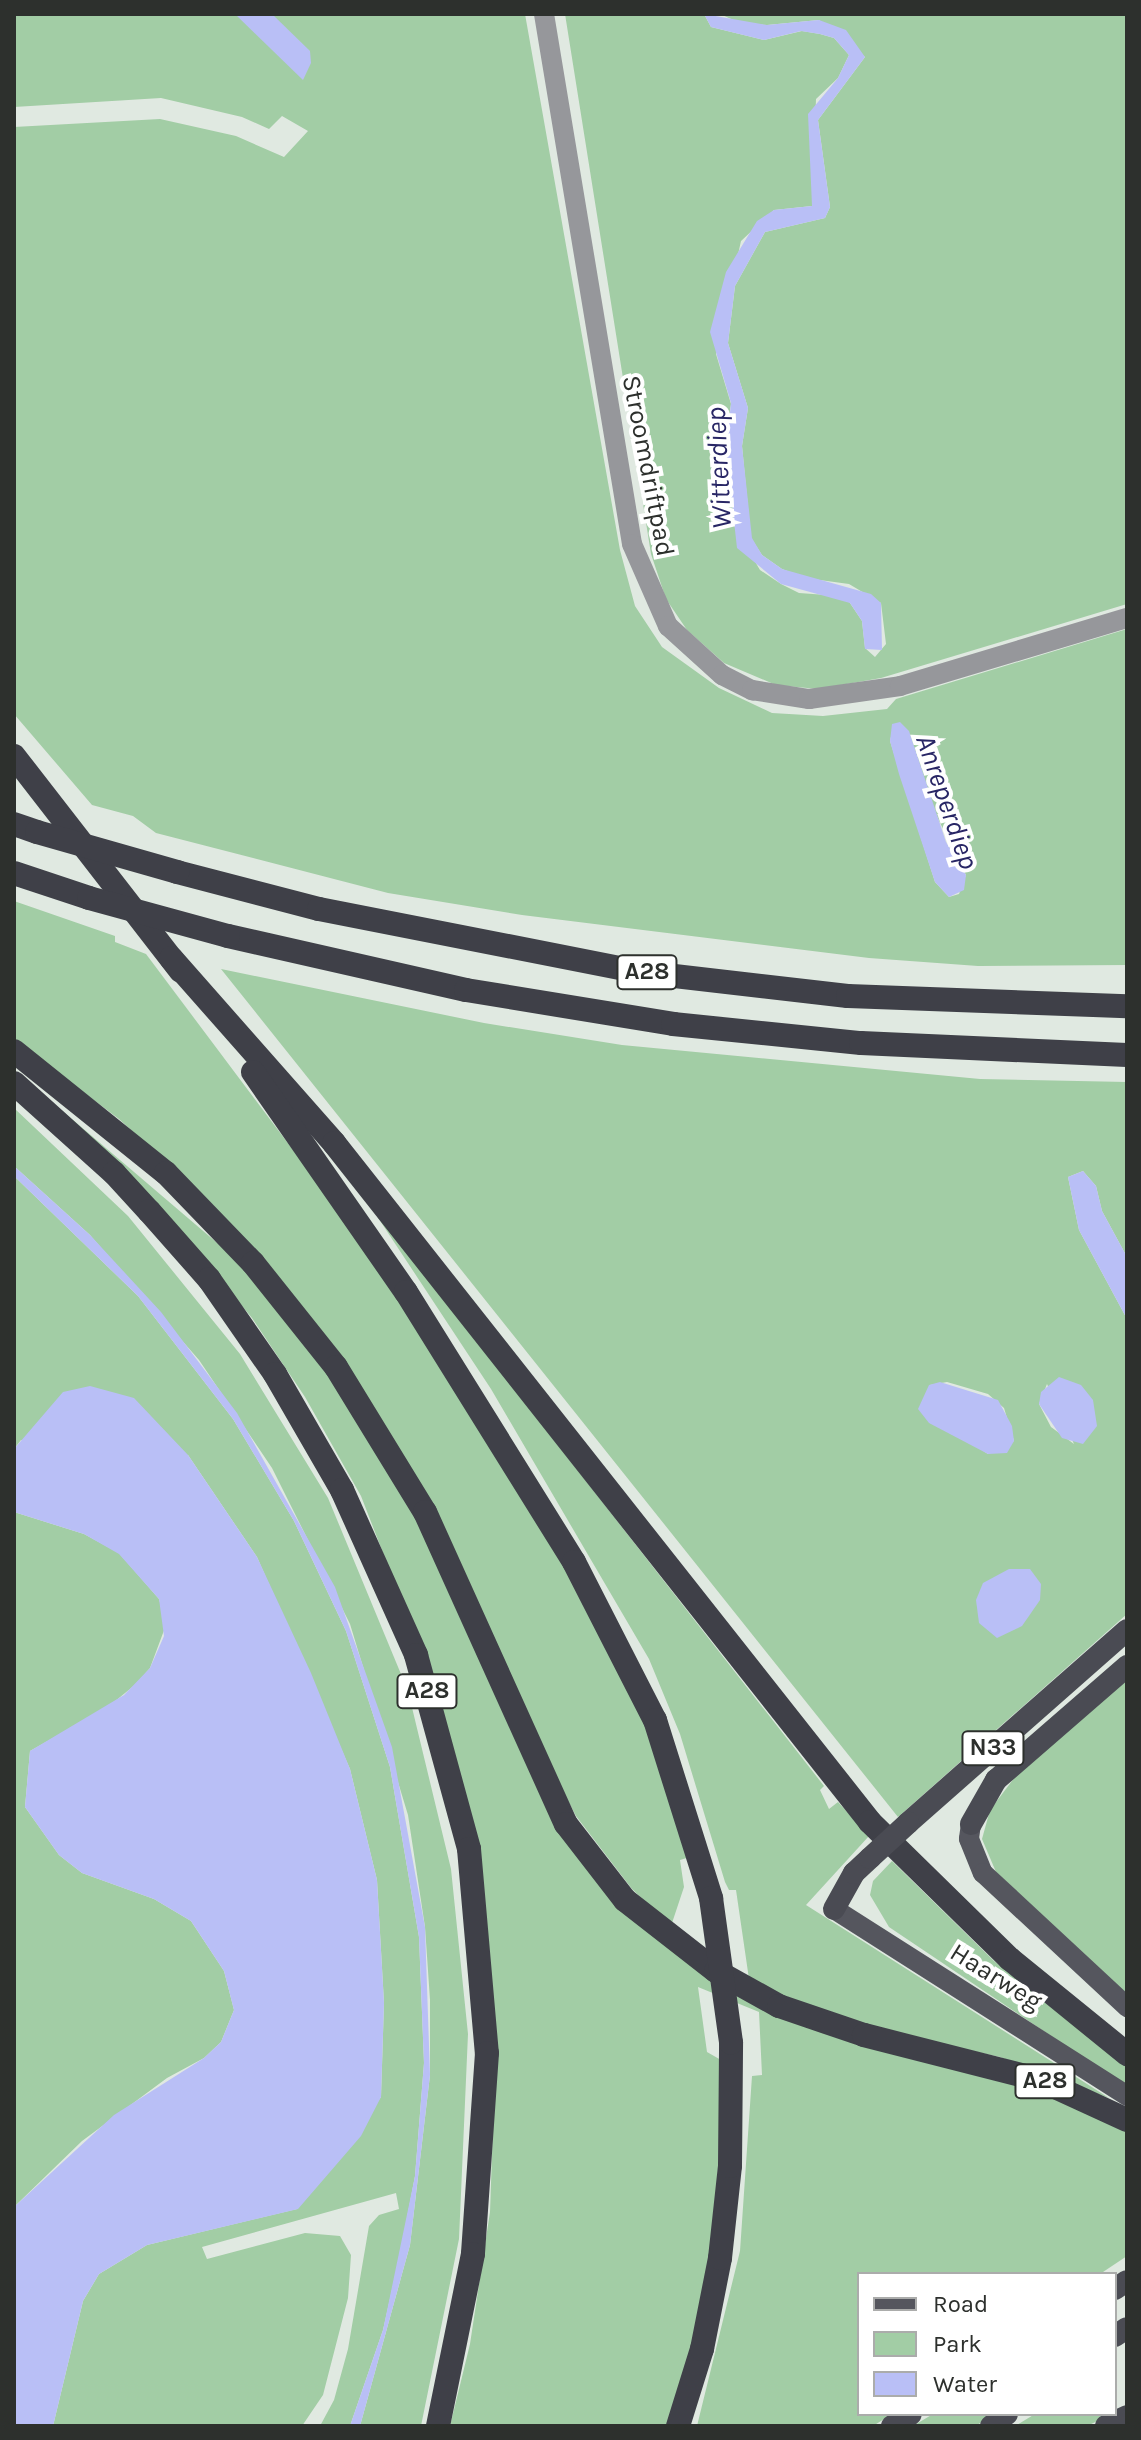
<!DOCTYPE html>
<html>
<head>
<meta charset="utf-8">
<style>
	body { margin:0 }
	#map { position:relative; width:1141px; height:2440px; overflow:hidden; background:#e0e9e1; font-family:Karla,sans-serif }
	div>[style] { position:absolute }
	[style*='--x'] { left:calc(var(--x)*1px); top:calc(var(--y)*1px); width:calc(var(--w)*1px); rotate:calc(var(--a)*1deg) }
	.green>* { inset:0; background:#a2cda5 }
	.water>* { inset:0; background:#b9bff6 }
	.minor>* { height:20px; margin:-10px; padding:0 10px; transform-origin:10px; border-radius:10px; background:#96979b }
	.primary>* { height:20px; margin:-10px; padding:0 10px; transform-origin:10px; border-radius:10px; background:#55565e }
	.trunk>* { height:22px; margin:-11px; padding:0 11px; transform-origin:11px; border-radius:11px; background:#4a4b53 }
	.motorway>* { height:24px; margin:-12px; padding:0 12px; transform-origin:12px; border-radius:12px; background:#3f4048 }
	.trunk-bridge>* { height:22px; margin:-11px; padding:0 11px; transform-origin:11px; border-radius:11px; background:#4a4b53 }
	.motorway-bridge>* { height:24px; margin:-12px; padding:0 12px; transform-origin:12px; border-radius:12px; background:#3f4048 }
	span { translate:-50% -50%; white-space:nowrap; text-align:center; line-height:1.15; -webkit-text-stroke:8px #fff; paint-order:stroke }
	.shield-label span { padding:2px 6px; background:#fff; border:2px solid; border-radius:6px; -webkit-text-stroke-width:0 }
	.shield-label { font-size:24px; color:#2d302d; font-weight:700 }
	.street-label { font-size:26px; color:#2d302d }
	.water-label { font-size:28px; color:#282665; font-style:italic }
	.frame { position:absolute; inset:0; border:16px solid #2d302d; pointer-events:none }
	.legend { position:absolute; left:857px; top:2272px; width:260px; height:144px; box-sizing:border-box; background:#fff; border:2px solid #abacab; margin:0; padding:10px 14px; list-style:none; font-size:24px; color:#2d302d }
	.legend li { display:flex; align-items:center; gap:16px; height:40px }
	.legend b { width:40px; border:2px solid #abacab }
</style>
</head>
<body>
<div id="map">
	<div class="green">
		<div style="clip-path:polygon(evenodd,14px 14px,525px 14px,620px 550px,635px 606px,662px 647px,719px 688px,772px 713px,823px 716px,887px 709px,896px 699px,1127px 629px,1127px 965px,978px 966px,869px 958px,522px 915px,388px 893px,156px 833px,133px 816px,92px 805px,14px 714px,14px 127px,160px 119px,236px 136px,284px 157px,308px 131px,282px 116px,269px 129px,242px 117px,161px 98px,14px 107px,14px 14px,893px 728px,966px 875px,959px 894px,949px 897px,935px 882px,890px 741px,893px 728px)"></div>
		<div style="clip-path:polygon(565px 14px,704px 14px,711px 27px,764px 40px,802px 31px,820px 34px,834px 38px,849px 55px,838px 78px,816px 99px,812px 206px,774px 210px,741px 241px,716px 354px,731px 404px,727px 428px,735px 528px,760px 570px,781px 584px,799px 593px,840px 596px,850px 603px,862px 621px,865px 648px,875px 657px,886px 644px,881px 603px,849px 584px,805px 578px,782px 569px,762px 555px,751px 538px,742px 446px,748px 408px,728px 343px,735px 286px,765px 232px,825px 218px,830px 207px,818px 120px,865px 57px,819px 20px,767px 25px,740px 23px,720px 14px,1127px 14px,1127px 604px,881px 678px,818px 689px,776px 685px,724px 663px,687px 630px,666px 599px,651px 554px)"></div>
		<div style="clip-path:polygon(14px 901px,115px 936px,115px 942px,146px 954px,380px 1266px,552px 1541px,648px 1730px,690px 1857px,680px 1860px,684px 1887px,671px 1926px,632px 1889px,576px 1816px,538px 1743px,462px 1567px,213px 1205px,119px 1119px,14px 1040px)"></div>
		<div style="clip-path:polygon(evenodd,221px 969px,484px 1023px,622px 1045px,980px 1079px,1127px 1082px,1127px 1257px,1102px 1211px,1096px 1186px,1083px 1171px,1068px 1177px,1079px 1230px,1127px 1319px,1127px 1614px,898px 1817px,221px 969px,947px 1382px,988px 1394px,1004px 1408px,1014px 1441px,988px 1454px,919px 1409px,930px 1385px,947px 1382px,221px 969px,1047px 1384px,1074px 1444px,1051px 1427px,1039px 1404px,1047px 1384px)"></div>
		<div style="clip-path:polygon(52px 1102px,243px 1265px,338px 1383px,408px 1499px,533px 1777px,692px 1966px,1018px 2080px,1127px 2128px,1127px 2256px,1100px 2274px,859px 2274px,859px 2414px,892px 2414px,873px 2426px,697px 2426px,740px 2251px,752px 2076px,762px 2075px,759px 2012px,698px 1987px,707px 2052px,721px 2060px,722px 2121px,711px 2253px,688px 2361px,667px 2426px,450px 2426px,470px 2344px,490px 2212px,496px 2039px,483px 1894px,469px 1810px,440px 1700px,361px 1496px,305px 1397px,252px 1318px,155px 1201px)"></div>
		<div style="clip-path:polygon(14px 1108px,128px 1216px,240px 1354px,328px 1498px,408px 1691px,451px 1869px,468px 2034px,459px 2239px,421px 2426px,360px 2426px,410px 2245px,430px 2075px,430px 2000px,425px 1927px,408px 1815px,350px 1624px,272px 1468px,199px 1360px,90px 1235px,14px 1166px)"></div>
		<div style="clip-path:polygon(14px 1176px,138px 1296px,233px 1419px,294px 1521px,346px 1631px,390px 1767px,419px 1937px,424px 2063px,415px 2176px,400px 2254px,383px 2330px,350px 2426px,320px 2426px,334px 2400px,348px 2349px,369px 2226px,379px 2215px,399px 2209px,396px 2193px,202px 2247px,207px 2259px,305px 2233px,340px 2236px,351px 2255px,348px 2298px,323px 2395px,302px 2426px,53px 2426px,83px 2301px,99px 2274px,147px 2245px,297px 2209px,381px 2097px,384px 2003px,377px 1880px,350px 1769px,257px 1557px,188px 1455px,21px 1440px,14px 1449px)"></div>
		<div style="clip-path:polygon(365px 1198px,824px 1786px,820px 1790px,829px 1809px,838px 1802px,869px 1836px,806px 1905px,1109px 2098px,1000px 2057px,891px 2033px,792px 2000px,749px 1979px,736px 1890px,729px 1890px,725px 1882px,680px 1734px,649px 1659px,491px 1389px)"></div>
		<div style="clip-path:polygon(14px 1512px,84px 1534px,119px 1553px,159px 1599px,166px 1625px,150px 1668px,136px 1684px,108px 1707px,30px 1751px,25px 1807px,59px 1855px,82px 1873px,154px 1899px,191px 1921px,224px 1971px,234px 2010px,221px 2042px,204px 2058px,167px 2078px,82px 2141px,14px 2207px)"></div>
		<div style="clip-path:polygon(1127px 1680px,1127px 1994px,996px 1872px,982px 1839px,990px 1810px,1015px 1777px)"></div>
		<div style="clip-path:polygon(892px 1861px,994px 1961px,1127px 2064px,1127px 2087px,889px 1927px,870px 1895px,873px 1881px)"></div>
		<div style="clip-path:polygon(933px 2414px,992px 2414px,976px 2426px,913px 2426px)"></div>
		<div style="clip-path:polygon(1035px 2414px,1112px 2414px,1087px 2426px,1015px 2426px)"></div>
	</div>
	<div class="water">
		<div style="clip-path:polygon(235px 14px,272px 14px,310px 51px,311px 63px,303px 80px)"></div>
		<div style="clip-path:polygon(704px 14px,767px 25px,819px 20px,846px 30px,865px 57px,818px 120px,830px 207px,825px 218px,765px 232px,735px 286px,728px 343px,748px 408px,742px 446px,752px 538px,762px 555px,782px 569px,871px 594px,881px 603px,882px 650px,865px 649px,862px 621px,850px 603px,781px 584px,737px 548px,726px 450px,731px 403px,710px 332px,726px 272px,757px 221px,774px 210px,812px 206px,808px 114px,838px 78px,849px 55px,834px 38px,820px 34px,801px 31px,764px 40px,711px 27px)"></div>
		<div style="clip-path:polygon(900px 722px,909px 731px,946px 842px,966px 875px,964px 890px,949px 897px,935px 882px,899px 774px,890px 741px,892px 724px)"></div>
		<div style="clip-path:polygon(14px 1166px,90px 1235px,161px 1312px,237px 1413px,335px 1587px,392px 1747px,425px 1927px,430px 2075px,410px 2245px,360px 2426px,350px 2426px,383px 2330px,415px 2176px,424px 2063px,419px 1937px,390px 1767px,346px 1631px,294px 1521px,233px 1419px,138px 1296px,14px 1176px)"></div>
		<div style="clip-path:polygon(1083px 1171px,1096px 1186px,1102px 1211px,1127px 1257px,1127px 1319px,1079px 1230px,1068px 1177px)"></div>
		<div style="clip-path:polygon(1059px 1377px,1081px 1385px,1093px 1400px,1097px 1426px,1083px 1444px,1062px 1438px,1039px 1404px,1041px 1392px)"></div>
		<div style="clip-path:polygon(940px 1382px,998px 1400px,1012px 1426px,1014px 1441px,1007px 1453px,988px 1454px,929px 1423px,918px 1409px,929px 1385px)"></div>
		<div style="clip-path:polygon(90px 1386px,134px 1398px,188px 1455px,257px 1557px,311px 1673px,350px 1769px,377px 1880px,384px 2003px,381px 2097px,361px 2136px,298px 2209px,147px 2245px,99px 2274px,83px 2301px,53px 2426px,14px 2426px,14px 2207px,114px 2115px,204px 2058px,221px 2042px,234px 2010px,224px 1971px,191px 1921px,154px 1899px,82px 1873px,59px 1855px,25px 1807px,30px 1751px,124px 1695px,150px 1668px,164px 1636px,159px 1599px,119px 1554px,84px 1534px,14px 1512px,14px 1449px,63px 1392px)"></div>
		<div style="clip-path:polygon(1009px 1569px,1030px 1569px,1041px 1584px,1040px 1600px,1022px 1626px,997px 1638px,979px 1623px,976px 1600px,983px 1583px)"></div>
	</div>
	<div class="minor">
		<div style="--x:544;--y:14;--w:537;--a:80.57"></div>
		<div style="--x:632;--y:544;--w:90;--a:66.3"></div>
		<div style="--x:668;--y:626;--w:73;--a:42.2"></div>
		<div style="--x:722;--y:675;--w:34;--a:27"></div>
		<div style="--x:752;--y:690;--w:58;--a:9"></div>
		<div style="--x:809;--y:699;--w:92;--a:-8.1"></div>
		<div style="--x:900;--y:686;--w:237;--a:-16.7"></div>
	</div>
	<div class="primary">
		<div style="--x:971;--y:1824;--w:15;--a:98"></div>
		<div style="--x:969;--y:1839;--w:37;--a:68"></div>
		<div style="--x:983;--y:1873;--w:197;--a:42.9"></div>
		<div style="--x:834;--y:1909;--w:348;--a:32.5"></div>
	</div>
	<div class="trunk">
		<div style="--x:908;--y:1823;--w:292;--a:-41.4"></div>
		<div style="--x:971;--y:1824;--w:51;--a:-60.4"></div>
		<div style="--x:996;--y:1780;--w:174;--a:-41"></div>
		<div style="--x:834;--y:1909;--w:41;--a:-60.9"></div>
		<div style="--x:854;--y:1873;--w:22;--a:-43"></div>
		<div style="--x:1115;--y:2289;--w:14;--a:-34"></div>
		<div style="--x:1115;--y:2336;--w:14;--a:-34"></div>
		<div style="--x:892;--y:2426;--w:22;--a:-32"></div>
		<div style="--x:991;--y:2426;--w:20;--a:-37"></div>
		<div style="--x:1106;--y:2426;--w:23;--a:-25"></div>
	</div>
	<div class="motorway">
		<div style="--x:14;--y:756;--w:272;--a:52.2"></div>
		<div style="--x:14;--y:824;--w:24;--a:19"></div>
		<div style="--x:177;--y:872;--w:147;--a:14.6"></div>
		<div style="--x:319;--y:909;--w:327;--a:11.1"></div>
		<div style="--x:640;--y:972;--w:209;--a:6.6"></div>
		<div style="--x:848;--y:996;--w:279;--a:2.1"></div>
		<div style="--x:14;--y:873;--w:79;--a:18.4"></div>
		<div style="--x:228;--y:936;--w:244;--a:12.8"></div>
		<div style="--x:466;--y:990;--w:210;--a:9.3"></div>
		<div style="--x:673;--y:1024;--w:189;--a:5.8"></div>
		<div style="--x:861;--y:1043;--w:266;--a:2.6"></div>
		<div style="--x:171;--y:958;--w:247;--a:48.6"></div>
		<div style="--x:334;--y:1143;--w:865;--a:51.71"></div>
		<div style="--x:870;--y:1822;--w:196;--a:44.4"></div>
		<div style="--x:1010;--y:1959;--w:151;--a:39.1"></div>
		<div style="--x:14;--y:1051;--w:195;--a:38.8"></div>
		<div style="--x:166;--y:1173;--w:125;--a:46"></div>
		<div style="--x:253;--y:1263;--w:133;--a:51.4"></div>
		<div style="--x:336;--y:1367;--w:170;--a:58.5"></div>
		<div style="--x:425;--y:1512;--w:342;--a:65.7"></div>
		<div style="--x:566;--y:1824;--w:96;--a:52.2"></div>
		<div style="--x:625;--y:1900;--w:115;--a:38"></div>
		<div style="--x:716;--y:1971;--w:72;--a:29.1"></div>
		<div style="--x:779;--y:2006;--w:90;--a:18.8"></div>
		<div style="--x:864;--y:2035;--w:182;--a:14.3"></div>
		<div style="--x:1040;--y:2080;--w:96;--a:24.7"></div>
		<div style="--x:253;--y:1072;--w:268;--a:55.2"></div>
		<div style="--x:406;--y:1292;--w:318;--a:58.1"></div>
		<div style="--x:574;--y:1562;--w:178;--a:62.9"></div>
		<div style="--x:655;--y:1720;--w:187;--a:72.5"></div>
		<div style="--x:14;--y:1083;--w:135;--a:42"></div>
		<div style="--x:114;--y:1173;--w:52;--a:47.4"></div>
		<div style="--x:149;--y:1211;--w:91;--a:48.6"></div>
		<div style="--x:209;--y:1279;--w:116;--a:55.2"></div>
		<div style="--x:275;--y:1374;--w:134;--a:60"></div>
		<div style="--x:342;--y:1490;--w:181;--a:65.8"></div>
		<div style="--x:416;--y:1655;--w:201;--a:74.7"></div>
		<div style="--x:469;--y:1849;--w:205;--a:85"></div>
		<div style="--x:487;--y:2053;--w:201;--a:94"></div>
		<div style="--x:473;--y:2254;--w:176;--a:101.5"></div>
		<div style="--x:678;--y:2426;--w:81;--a:-72.7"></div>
		<div style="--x:702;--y:2349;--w:93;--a:-78.8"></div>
		<div style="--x:720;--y:2258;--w:93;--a:-83.8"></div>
		<div style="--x:730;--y:2166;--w:123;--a:-89.5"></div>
	</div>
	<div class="trunk-bridge">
		<div style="--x:870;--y:1858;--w:52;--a:-42.6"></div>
	</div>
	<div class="motorway-bridge">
		<div style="--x:37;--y:832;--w:146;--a:15.9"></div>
		<div style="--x:89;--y:898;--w:144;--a:15.3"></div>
		<div style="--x:711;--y:1898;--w:146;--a:82.1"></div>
	</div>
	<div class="shield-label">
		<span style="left:647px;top:972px">A28</span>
		<span style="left:427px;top:1691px">A28</span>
		<span style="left:993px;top:1748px">N33</span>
		<span style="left:1045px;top:2081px">A28</span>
	</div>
	<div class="street-label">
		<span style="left:648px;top:466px;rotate:79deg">Stroomdriftpad</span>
		<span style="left:996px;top:1977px;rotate:32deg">Haarweg</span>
	</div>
	<div class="water-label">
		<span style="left:719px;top:468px;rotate:-93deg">Witterdiep</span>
		<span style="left:947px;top:802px;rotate:71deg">Anreperdiep</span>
	</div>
	<div class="frame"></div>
	<ul class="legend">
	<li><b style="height:10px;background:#55565e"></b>Road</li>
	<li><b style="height:22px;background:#a2cda5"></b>Park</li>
	<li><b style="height:22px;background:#b9bff6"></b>Water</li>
	</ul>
</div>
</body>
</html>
